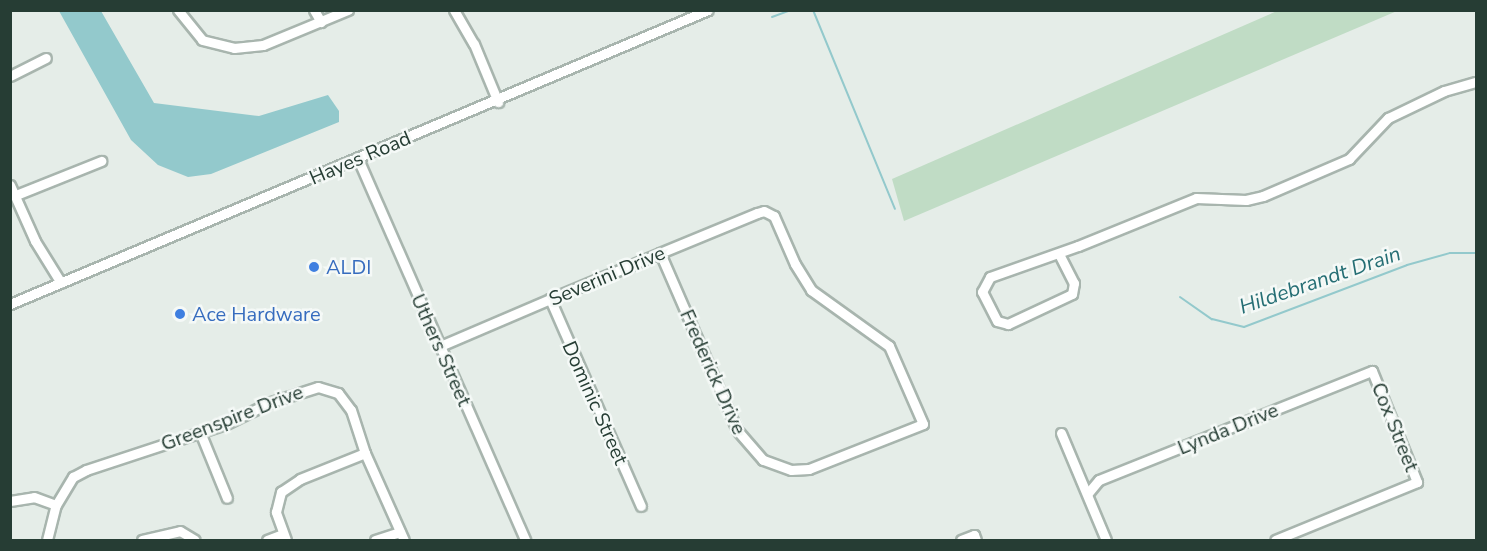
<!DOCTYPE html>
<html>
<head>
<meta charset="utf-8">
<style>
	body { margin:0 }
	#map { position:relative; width:1487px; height:551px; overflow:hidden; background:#e5ede8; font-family:"Nunito Sans",sans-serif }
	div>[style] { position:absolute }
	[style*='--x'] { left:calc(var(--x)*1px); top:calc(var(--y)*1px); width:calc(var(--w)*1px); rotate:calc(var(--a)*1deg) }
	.green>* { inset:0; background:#c0dcc5 }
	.water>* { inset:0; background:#93c9cc }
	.stream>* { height:2px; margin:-1px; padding:0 1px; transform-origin:1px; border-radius:1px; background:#93c9cc }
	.roads { filter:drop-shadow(2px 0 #a8b5ae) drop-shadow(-2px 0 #a8b5ae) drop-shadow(0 2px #a8b5ae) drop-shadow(0 -2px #a8b5ae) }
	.minor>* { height:9px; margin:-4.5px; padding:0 4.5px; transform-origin:4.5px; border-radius:4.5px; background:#fff }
	.dots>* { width:16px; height:16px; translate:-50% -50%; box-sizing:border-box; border:3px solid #f5f9f7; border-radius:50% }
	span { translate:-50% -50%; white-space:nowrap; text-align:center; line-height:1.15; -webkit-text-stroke:5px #f5f9f7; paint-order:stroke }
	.street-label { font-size:20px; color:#263d34 }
	.shop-label { font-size:20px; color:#366cbe }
	.left { translate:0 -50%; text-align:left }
	.water-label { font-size:21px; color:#256e74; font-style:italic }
	.frame { position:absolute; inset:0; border:12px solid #263d34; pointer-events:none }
</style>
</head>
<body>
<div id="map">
	<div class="green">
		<div style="clip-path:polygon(1277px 11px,1397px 11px,904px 221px,892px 179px)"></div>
	</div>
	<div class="water">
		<div style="clip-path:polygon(59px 11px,101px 11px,154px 103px,259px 116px,328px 95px,339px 111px,339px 122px,211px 174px,188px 177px,158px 165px,131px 140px)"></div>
	</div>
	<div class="stream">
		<div style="--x:813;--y:10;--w:215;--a:67.6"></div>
		<div style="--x:772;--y:17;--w:20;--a:-20"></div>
		<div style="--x:1180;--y:297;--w:39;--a:35"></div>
		<div style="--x:1212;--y:319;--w:33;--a:14"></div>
		<div style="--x:1244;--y:327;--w:174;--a:-20.8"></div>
		<div style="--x:1407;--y:265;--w:45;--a:-15.6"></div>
		<div style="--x:1450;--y:253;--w:26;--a:0"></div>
	</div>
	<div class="roads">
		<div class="minor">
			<div style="--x:178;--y:10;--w:38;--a:51"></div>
			<div style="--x:202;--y:40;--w:33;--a:14"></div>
			<div style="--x:234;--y:48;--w:29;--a:-6"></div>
			<div style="--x:263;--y:45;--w:92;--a:-22.4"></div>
			<div style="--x:314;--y:10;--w:14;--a:60"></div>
			<div style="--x:454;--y:10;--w:39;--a:60"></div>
			<div style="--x:474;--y:44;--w:63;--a:67.5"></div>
			<div style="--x:10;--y:76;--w:40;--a:-26.6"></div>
			<div style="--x:358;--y:159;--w:416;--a:66.3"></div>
			<div style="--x:10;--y:185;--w:61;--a:65.9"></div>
			<div style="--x:35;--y:241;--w:49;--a:58.2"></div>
			<div style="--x:16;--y:195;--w:92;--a:-21.8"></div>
			<div style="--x:1059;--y:254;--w:33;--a:63"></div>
			<div style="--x:1074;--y:283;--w:11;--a:100"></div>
			<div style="--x:1072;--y:294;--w:71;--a:154.9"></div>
			<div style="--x:1008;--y:324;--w:11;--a:-165"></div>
			<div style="--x:997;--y:321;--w:33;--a:-117"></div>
			<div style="--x:982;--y:292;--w:17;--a:-62"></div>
			<div style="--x:990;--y:277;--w:93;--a:-19.4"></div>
			<div style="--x:1078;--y:246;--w:127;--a:-22.1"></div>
			<div style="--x:1196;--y:198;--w:50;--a:2.3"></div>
			<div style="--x:1246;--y:200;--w:17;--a:-13"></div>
			<div style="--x:1263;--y:196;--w:94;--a:-23.3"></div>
			<div style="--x:1349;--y:159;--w:57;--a:-46.4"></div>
			<div style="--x:1388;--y:118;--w:62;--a:-25.7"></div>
			<div style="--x:1444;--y:91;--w:33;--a:-16"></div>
			<div style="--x:550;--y:299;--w:226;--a:66.3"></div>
			<div style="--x:10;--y:304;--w:757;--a:-22.84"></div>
			<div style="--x:440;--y:346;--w:120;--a:-23.1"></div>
			<div style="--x:550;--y:299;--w:119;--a:-22.7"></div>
			<div style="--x:660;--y:253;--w:105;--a:-22.4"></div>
			<div style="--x:757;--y:213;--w:7;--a:-16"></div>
			<div style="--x:764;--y:211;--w:11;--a:27"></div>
			<div style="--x:774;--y:216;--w:52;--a:66.4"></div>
			<div style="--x:795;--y:264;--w:31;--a:58"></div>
			<div style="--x:811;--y:290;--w:96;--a:35.7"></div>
			<div style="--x:889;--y:346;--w:85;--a:66.4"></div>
			<div style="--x:923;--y:424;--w:123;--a:158.5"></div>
			<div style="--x:809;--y:469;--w:18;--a:177"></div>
			<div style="--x:791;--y:470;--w:30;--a:-160"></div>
			<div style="--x:763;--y:460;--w:40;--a:-131"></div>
			<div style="--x:737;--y:430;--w:193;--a:-113.5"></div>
			<div style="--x:200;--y:432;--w:71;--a:67.8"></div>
			<div style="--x:1061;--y:433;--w:116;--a:67.2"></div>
			<div style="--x:1088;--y:493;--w:17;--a:-50"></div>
			<div style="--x:1099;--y:480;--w:294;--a:-21.8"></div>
			<div style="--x:1372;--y:371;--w:120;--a:67.9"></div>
			<div style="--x:1417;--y:482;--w:153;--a:157.8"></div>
			<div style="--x:10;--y:501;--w:24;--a:-9"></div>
			<div style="--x:34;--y:497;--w:23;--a:20"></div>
			<div style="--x:47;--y:540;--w:36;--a:-76"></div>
			<div style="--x:56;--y:505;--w:33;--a:-59"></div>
			<div style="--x:73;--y:477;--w:15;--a:-28"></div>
			<div style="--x:86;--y:470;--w:147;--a:-18.2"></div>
			<div style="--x:226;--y:424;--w:50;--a:-26.1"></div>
			<div style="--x:271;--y:402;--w:49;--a:-17.7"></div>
			<div style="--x:318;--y:387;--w:21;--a:17"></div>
			<div style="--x:338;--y:393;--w:21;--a:53"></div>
			<div style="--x:351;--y:410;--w:45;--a:72"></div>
			<div style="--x:365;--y:453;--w:95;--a:65.9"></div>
			<div style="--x:142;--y:540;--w:39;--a:-13"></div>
			<div style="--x:180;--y:531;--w:17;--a:31"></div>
			<div style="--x:267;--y:540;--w:17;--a:-21"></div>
			<div style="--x:286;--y:540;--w:30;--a:-110"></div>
			<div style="--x:276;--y:512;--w:21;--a:-76"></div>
			<div style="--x:281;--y:492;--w:23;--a:-34"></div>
			<div style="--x:300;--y:479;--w:70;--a:-21.8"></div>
			<div style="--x:375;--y:540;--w:26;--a:-18"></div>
			<div style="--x:961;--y:540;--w:14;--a:-21"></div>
			<div style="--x:974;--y:535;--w:5;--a:68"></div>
		</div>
	</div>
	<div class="dots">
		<div style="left:314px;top:267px;background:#3f7fe0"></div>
		<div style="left:180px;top:314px;background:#3f7fe0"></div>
	</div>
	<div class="street-label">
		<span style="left:360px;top:158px;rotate:-23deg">Hayes Road</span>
		<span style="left:607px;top:276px;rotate:-23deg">Severini Drive</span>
		<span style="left:441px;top:350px;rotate:66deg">Uthers Street</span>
		<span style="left:713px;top:372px;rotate:66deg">Frederick Drive</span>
		<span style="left:595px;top:403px;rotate:66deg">Dominic Street</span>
		<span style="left:232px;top:418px;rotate:-21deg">Greenspire Drive</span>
		<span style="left:1395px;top:427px;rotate:68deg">Cox Street</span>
		<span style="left:1228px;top:429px;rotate:-22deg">Lynda Drive</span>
	</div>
	<div class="shop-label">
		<span class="left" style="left:326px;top:267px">ALDI</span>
		<span class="left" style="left:192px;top:314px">Ace Hardware</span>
	</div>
	<div class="water-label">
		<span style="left:1320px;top:280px;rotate:-19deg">Hildebrandt Drain</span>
	</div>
	<div class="frame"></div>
</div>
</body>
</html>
